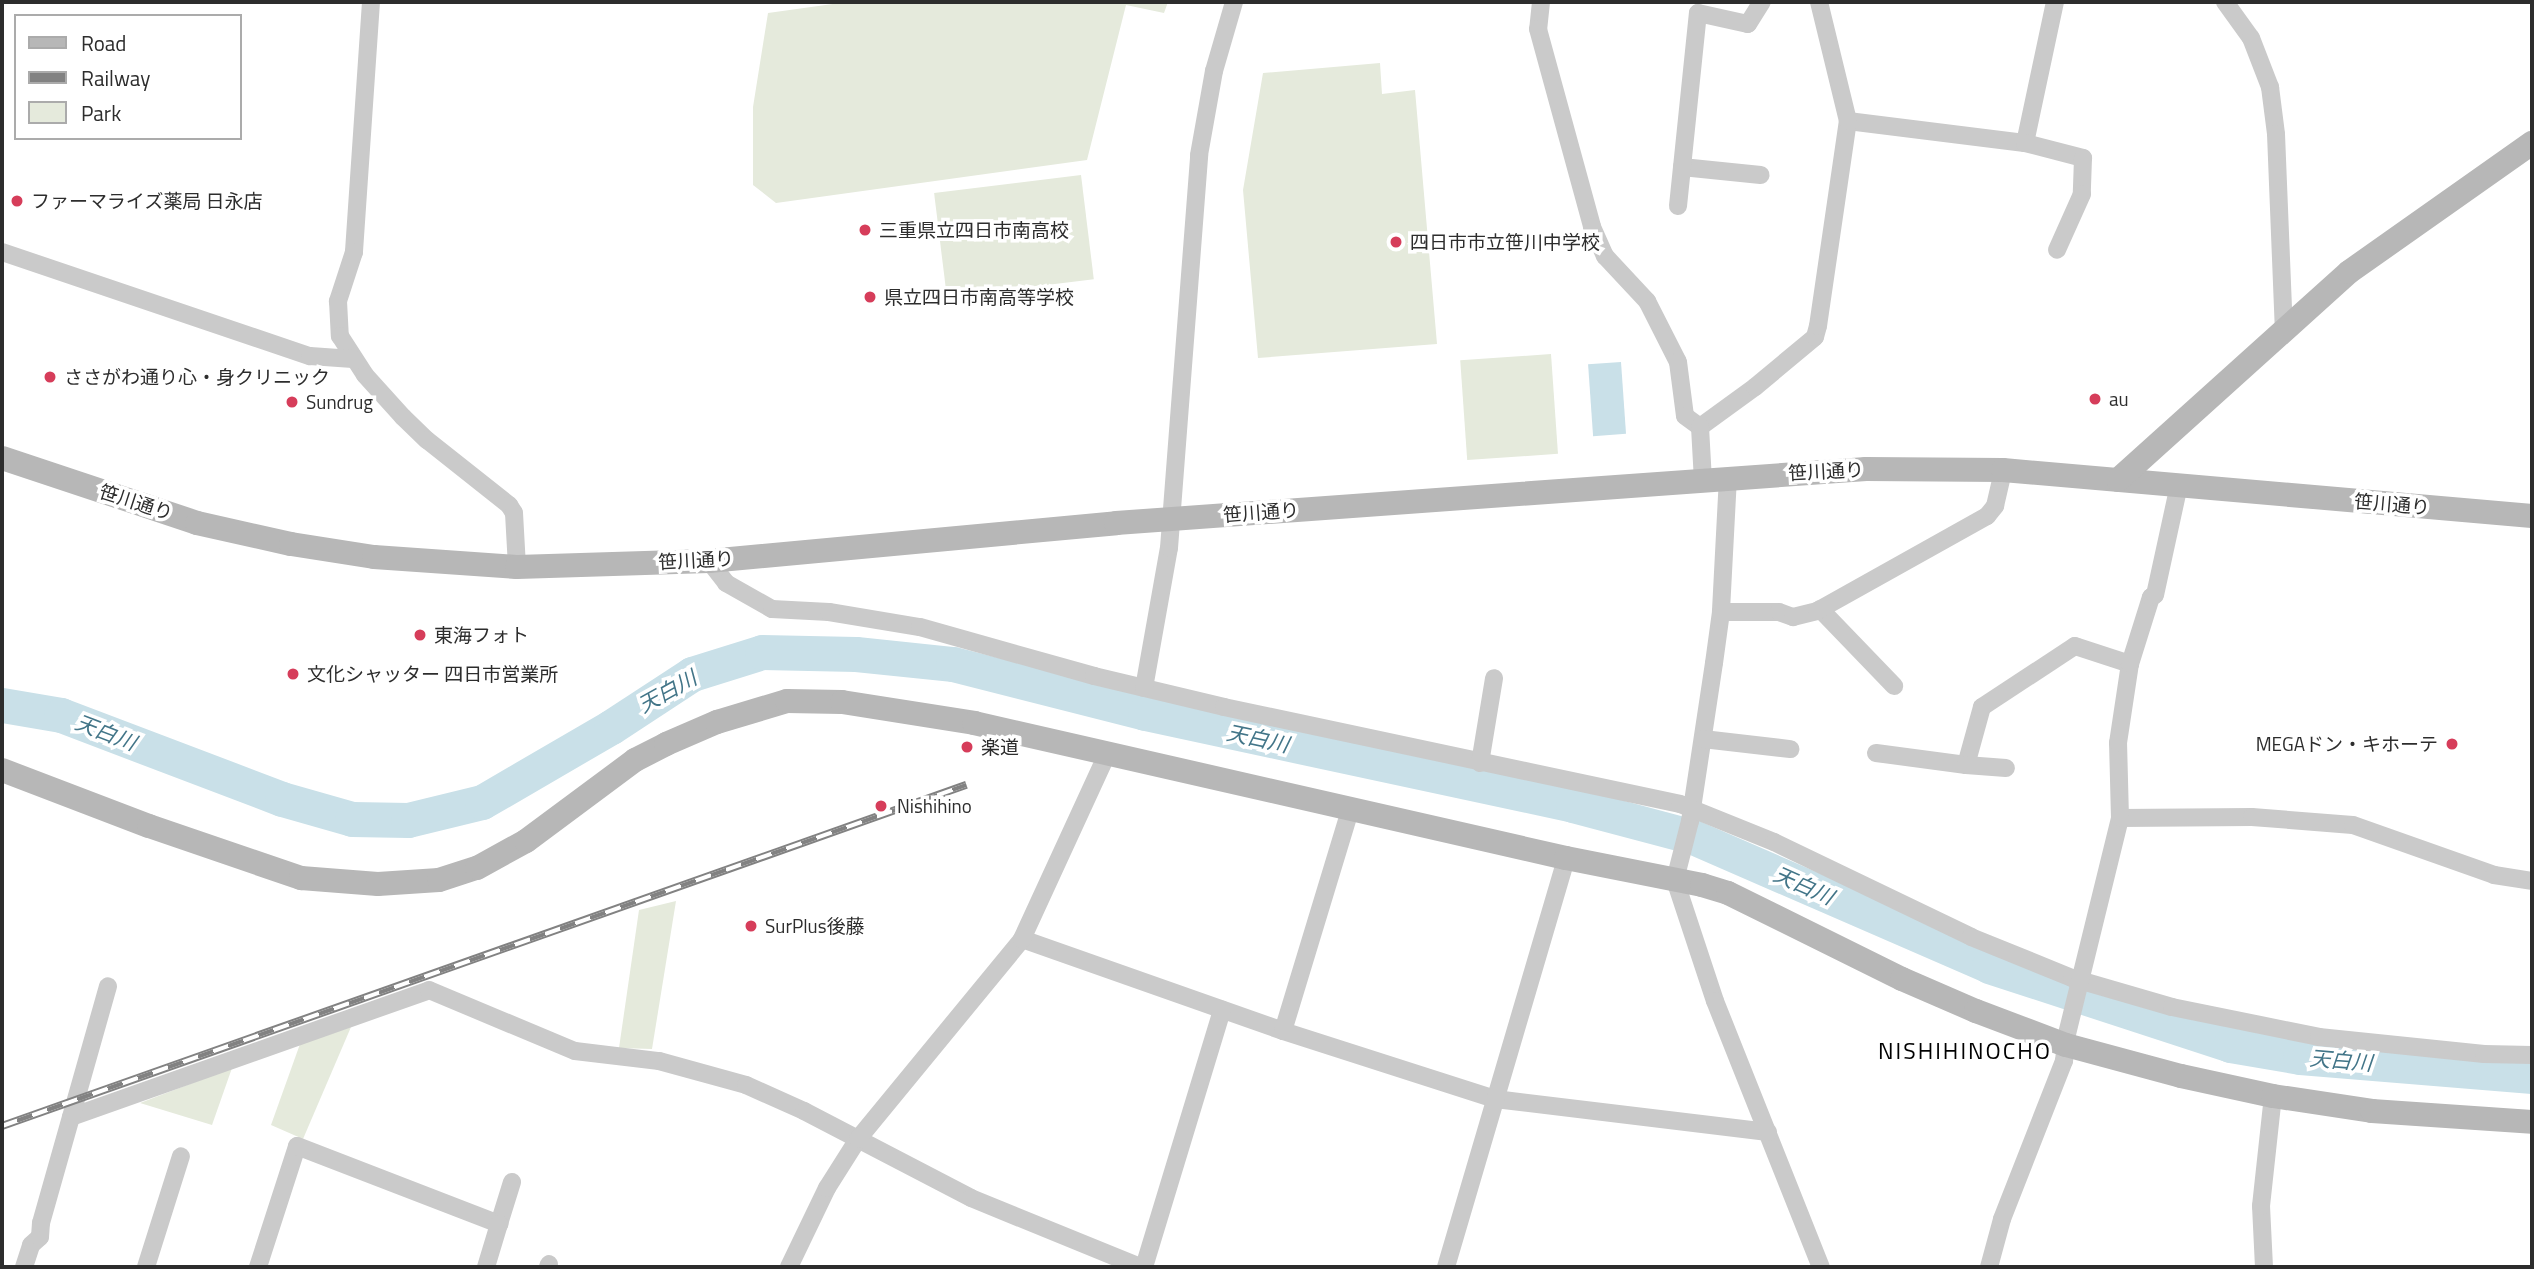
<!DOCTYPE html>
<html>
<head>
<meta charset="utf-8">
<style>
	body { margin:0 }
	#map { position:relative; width:2534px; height:1269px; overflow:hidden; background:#fff; font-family:"Titillium Web","Noto Sans JP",sans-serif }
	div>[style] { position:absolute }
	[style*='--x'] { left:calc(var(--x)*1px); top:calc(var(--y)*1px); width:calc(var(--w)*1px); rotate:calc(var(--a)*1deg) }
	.green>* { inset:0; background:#e5eadc; transform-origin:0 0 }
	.water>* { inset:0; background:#c9e0e8; transform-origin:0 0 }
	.river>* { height:35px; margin:-17.5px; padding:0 17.5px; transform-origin:17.5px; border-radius:17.5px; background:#c9e0e8 }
	.street>* { height:18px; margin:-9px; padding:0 9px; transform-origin:9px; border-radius:9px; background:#cacaca }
	.secondary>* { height:24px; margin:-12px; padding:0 12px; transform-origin:12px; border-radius:12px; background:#b7b7b7 }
	.rail>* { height:8px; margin-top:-4px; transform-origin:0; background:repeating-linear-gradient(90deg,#fff 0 16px,#828282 0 32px); box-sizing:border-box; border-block:2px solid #828282 }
	.dots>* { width:19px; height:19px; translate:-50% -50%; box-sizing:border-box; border:4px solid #fff; border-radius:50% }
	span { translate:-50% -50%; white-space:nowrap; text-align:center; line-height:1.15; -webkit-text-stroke:7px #fff; paint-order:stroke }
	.poi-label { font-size:19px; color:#2d2d2d }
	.left { translate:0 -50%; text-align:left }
	.right { translate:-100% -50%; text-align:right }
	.street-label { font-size:19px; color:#2d2d2d }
	.water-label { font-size:21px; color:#427588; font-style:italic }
	.quarter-label { font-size:23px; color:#000; letter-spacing:2px }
	.frame { position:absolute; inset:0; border:4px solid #2d2d2d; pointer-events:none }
	.legend { position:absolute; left:14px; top:14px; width:228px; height:126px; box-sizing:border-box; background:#fff; border:2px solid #ababab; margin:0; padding:9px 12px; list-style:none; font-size:21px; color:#2d2d2d }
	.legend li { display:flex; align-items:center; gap:14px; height:35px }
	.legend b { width:35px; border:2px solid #ababab }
</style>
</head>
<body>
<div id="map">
	<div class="green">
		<div style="clip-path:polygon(847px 2px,1168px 2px,1164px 13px,1126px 5px,1087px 160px,776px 203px,753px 185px,753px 107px,768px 13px)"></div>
		<div style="clip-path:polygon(1380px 63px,1382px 94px,1415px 90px,1437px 344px,1258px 358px,1243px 190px,1263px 73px)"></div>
		<div style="left:1081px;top:175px;width:105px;height:148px;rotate:83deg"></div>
		<div style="left:1551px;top:354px;width:100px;height:91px;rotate:86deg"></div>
		<div style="clip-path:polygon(676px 901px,652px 1049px,619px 1048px,639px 910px)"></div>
		<div style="clip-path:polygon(351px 1027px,303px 1139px,271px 1125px,300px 1044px)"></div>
		<div style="clip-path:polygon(232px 1068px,212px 1125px,140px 1103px)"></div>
	</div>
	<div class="water">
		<div style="left:1621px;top:362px;width:72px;height:33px;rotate:86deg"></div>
	</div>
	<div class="river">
		<div style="--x:2;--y:705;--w:60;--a:9.6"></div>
		<div style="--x:61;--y:715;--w:236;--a:20.8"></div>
		<div style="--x:282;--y:799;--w:73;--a:15.9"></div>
		<div style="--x:352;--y:819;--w:56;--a:1"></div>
		<div style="--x:408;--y:820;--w:76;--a:-13.7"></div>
		<div style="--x:482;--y:802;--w:149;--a:-30.2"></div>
		<div style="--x:611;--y:727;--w:97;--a:-33.2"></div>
		<div style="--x:692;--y:674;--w:73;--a:-17.4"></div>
		<div style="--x:762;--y:652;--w:94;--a:1.2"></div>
		<div style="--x:856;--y:654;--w:98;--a:5.9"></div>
		<div style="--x:953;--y:664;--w:198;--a:14.3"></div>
		<div style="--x:1145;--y:713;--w:438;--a:12.1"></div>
		<div style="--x:1573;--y:805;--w:124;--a:14.9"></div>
		<div style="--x:1693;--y:837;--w:323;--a:23.5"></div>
		<div style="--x:1989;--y:966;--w:254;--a:18.1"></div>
		<div style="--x:2230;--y:1045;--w:71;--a:9.7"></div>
		<div style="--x:2300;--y:1057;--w:233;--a:4.7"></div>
	</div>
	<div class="street">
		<div style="--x:371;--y:2;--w:251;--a:93.9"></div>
		<div style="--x:354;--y:252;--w:52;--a:108.1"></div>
		<div style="--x:338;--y:301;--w:35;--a:87"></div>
		<div style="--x:340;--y:336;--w:46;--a:57.3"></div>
		<div style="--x:365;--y:375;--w:57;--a:47.9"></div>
		<div style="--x:403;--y:417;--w:33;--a:44"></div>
		<div style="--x:427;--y:440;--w:105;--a:38.4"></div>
		<div style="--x:509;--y:505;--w:9;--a:58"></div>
		<div style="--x:514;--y:513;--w:54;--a:86.8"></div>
		<div style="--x:1541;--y:2;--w:27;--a:96"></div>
		<div style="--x:1538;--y:29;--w:205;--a:74.7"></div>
		<div style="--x:1592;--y:227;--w:32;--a:66"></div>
		<div style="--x:1605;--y:256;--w:62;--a:47"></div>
		<div style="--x:1647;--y:301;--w:68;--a:63.1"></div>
		<div style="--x:1678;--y:362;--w:54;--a:82.6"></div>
		<div style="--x:1685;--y:416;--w:19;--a:36"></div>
		<div style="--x:2225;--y:2;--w:44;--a:54.2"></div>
		<div style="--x:2251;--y:38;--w:53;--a:68.8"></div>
		<div style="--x:2270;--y:87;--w:47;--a:82.7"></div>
		<div style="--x:2276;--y:134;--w:196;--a:87.7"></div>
		<div style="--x:1848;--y:121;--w:178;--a:7.1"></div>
		<div style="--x:2025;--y:143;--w:144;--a:-78"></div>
		<div style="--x:2025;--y:143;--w:60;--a:14.5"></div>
		<div style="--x:2083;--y:158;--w:36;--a:92"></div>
		<div style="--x:2082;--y:194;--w:61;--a:114.1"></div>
		<div style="--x:1682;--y:167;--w:79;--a:5.8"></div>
		<div style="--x:1678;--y:206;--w:194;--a:-84.1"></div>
		<div style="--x:1698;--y:13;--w:51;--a:12.4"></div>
		<div style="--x:1748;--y:24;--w:26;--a:-58"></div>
		<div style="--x:2;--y:252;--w:325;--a:18.7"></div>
		<div style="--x:310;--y:356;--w:43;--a:4"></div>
		<div style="--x:1700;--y:427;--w:68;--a:-36"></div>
		<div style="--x:1755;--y:387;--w:78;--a:-39.8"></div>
		<div style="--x:1815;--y:337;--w:11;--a:-75"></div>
		<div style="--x:1818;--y:326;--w:207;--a:-81.7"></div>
		<div style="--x:1848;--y:121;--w:122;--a:-103.7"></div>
		<div style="--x:1700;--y:427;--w:53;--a:86.8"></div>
		<div style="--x:1728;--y:477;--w:135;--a:93"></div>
		<div style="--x:1721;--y:612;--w:51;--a:97.8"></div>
		<div style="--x:1714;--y:663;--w:160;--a:98.6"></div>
		<div style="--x:1690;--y:821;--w:61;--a:104.3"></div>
		<div style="--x:1675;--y:880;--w:127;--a:71.7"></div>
		<div style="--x:1715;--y:1001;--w:286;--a:68.3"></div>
		<div style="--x:709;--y:561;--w:28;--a:52"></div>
		<div style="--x:726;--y:583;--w:53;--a:29.5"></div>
		<div style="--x:772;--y:609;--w:57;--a:3"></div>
		<div style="--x:829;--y:612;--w:92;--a:9.4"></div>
		<div style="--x:920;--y:627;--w:181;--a:15.7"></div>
		<div style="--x:1094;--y:676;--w:134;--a:13.4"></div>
		<div style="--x:1224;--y:707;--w:466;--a:12"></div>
		<div style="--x:1680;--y:804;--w:101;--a:22"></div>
		<div style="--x:1774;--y:842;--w:219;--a:25.7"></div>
		<div style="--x:1971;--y:937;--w:109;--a:22.1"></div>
		<div style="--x:2072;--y:978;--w:104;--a:16.2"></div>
		<div style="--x:2172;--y:1007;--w:150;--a:11.5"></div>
		<div style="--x:2319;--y:1037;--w:166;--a:5.9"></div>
		<div style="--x:2484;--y:1054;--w:48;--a:1.2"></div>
		<div style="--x:1820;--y:609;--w:107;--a:46.1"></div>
		<div style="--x:1721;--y:612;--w:58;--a:0"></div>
		<div style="--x:1779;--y:612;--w:15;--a:20"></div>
		<div style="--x:1793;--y:617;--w:25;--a:-14"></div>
		<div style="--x:1817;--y:611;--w:195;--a:-29.2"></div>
		<div style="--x:1987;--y:516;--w:13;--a:-51"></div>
		<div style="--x:1995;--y:506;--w:37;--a:-77"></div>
		<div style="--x:1144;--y:688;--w:142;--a:-79.9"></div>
		<div style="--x:1169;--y:548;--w:394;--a:-85.6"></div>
		<div style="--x:1199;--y:155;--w:85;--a:-79.9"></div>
		<div style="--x:1214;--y:71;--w:72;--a:-73.8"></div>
		<div style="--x:1703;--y:739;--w:88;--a:6.6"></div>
		<div style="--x:1876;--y:753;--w:91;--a:7.6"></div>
		<div style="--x:1966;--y:765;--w:60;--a:-74.6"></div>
		<div style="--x:1982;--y:707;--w:111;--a:-33.3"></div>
		<div style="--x:2075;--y:646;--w:58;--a:18.1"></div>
		<div style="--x:1480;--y:763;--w:86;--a:-80.6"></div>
		<div style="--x:1966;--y:765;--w:40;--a:4.3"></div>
		<div style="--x:2120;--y:818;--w:132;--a:-0.4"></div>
		<div style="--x:2252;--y:817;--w:101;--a:4.5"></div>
		<div style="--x:2353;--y:825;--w:150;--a:19.5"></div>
		<div style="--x:2494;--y:875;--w:38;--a:9"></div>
		<div style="--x:1022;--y:939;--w:277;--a:19.4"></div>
		<div style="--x:1283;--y:1031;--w:223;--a:17.8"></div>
		<div style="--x:1495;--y:1099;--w:275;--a:6.9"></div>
		<div style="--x:1283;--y:1031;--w:231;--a:-73.1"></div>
		<div style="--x:71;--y:1117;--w:380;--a:-19.5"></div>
		<div style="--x:429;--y:990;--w:158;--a:22.7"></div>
		<div style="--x:575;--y:1051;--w:85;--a:6.8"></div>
		<div style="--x:659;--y:1061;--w:90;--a:15.4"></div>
		<div style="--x:746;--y:1085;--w:64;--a:24.1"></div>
		<div style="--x:804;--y:1111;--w:188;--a:27.5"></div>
		<div style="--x:971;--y:1198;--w:183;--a:22.2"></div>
		<div style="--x:499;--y:1224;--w:44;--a:-72.8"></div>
		<div style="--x:24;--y:1267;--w:23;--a:-72"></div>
		<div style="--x:31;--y:1245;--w:12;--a:-42"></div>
		<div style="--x:40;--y:1237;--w:14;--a:-86"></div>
		<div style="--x:41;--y:1223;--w:246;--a:-74.2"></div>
		<div style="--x:146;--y:1267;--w:116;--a:-72.5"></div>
		<div style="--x:258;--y:1267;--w:127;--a:-72.1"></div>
		<div style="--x:297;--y:1146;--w:217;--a:21.1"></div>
		<div style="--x:499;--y:1224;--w:45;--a:106.8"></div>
		<div style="--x:548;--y:1267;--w:3;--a:-72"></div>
		<div style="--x:789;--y:1267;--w:88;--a:-64.3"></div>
		<div style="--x:827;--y:1188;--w:58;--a:-57.7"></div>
		<div style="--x:858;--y:1139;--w:259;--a:-50.6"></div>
		<div style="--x:1022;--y:939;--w:204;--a:-65.3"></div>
		<div style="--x:1144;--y:1267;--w:269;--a:-73.1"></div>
		<div style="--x:1446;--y:1267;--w:426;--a:-73.6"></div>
		<div style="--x:1989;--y:1267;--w:50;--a:-74.8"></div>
		<div style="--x:2002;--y:1219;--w:170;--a:-68.6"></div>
		<div style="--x:2064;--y:1061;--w:27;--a:-84"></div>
		<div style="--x:2067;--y:1034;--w:222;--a:-76.2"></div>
		<div style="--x:2120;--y:818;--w:75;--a:-91.5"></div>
		<div style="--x:2118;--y:743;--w:80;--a:-81.4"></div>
		<div style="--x:2130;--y:664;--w:70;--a:-72.6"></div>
		<div style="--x:2151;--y:597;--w:4;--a:-27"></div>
		<div style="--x:2155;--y:595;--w:113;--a:-77.7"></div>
		<div style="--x:2264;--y:1267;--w:61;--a:-92.8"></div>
		<div style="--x:2261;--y:1206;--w:111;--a:-83.8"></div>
	</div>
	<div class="secondary">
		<div style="--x:2;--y:458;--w:206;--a:18.4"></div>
		<div style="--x:197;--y:523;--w:96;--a:12.6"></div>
		<div style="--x:291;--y:544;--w:84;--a:8.9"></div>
		<div style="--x:374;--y:557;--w:143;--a:4"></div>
		<div style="--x:517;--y:567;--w:192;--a:-1.8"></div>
		<div style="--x:709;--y:561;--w:409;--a:-5.3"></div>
		<div style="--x:1116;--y:523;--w:752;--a:-4.12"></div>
		<div style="--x:1866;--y:469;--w:137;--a:0.4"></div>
		<div style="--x:2003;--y:470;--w:531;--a:4.97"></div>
		<div style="--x:2118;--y:480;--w:311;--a:-42"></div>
		<div style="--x:2349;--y:272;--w:224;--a:-35.2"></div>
		<div style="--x:2;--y:770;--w:157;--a:20.9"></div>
		<div style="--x:149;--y:826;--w:161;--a:18.9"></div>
		<div style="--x:301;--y:878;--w:77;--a:4.5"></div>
		<div style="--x:378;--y:884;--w:61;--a:-3.8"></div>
		<div style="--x:439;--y:880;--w:40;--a:-18"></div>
		<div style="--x:477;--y:868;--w:56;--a:-28.9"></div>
		<div style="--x:526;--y:841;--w:136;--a:-36.6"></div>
		<div style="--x:635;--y:760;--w:35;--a:-27"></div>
		<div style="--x:666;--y:744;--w:56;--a:-23.3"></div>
		<div style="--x:717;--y:722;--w:73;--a:-16.7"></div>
		<div style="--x:787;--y:701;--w:55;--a:1"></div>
		<div style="--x:842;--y:702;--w:134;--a:9"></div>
		<div style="--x:974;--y:723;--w:607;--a:12.85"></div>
		<div style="--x:1566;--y:858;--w:139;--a:11.2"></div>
		<div style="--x:1702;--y:885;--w:27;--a:17"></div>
		<div style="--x:1728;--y:893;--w:194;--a:26.3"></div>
		<div style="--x:1902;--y:979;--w:81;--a:23.4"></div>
		<div style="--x:1976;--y:1011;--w:96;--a:20.7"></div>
		<div style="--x:2066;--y:1045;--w:119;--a:15.1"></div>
		<div style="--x:2181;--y:1076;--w:94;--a:12.3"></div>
		<div style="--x:2273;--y:1096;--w:100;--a:8.6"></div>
		<div style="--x:2372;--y:1111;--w:160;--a:3.9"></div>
	</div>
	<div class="rail">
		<div style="--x:2;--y:1126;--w:1023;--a:-19.48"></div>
	</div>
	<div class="dots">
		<div style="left:17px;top:201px;background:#d63d5a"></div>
		<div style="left:865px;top:230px;background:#d63d5a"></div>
		<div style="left:1396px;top:242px;background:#d63d5a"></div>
		<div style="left:870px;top:297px;background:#d63d5a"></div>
		<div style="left:50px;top:377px;background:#d63d5a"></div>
		<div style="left:2095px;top:399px;background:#d63d5a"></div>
		<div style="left:292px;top:402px;background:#d63d5a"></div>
		<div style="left:420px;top:635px;background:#d63d5a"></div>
		<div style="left:293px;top:674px;background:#d63d5a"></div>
		<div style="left:2452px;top:744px;background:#d63d5a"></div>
		<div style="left:967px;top:747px;background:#d63d5a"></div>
		<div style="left:881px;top:806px;background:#d63d5a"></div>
		<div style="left:751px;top:926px;background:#d63d5a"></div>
	</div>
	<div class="poi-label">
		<span class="left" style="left:31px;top:201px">ファーマライズ薬局 日永店</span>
		<span class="left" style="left:879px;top:230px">三重県立四日市南高校</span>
		<span class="left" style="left:1410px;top:242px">四日市市立笹川中学校</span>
		<span class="left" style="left:884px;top:297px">県立四日市南高等学校</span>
		<span class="left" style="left:64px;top:377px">ささがわ通り心・身クリニック</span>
		<span class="left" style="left:2109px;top:399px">au</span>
		<span class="left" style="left:306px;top:402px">Sundrug</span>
		<span class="left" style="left:434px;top:635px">東海フォト</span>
		<span class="left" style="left:307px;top:674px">文化シャッター 四日市営業所</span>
		<span class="right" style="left:2438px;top:744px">MEGAドン・キホーテ</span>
		<span class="left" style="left:981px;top:747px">楽道</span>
		<span class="left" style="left:897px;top:806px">Nishihino</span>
		<span class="left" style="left:765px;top:926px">SurPlus後藤</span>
	</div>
	<div class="street-label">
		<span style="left:1826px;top:471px;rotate:-3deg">笹川通り</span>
		<span style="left:136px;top:502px;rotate:18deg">笹川通り</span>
		<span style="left:2392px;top:504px;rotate:5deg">笹川通り</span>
		<span style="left:1261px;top:512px;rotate:-4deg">笹川通り</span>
		<span style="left:696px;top:560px;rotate:-3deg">笹川通り</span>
	</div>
	<div class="water-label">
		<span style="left:667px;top:691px;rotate:-29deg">天白川</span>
		<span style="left:106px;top:732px;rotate:21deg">天白川</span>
		<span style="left:1258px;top:738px;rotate:12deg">天白川</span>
		<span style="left:1804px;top:885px;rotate:24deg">天白川</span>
		<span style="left:2341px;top:1060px;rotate:5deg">天白川</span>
	</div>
	<div class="quarter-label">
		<span style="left:1965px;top:1051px">NISHIHINOCHO</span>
	</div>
	<div class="frame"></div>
	<ul class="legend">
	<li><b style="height:9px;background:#b7b7b7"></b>Road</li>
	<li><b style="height:9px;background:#828282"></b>Railway</li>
	<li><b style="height:19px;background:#e5eadc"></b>Park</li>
	</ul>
</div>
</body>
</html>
